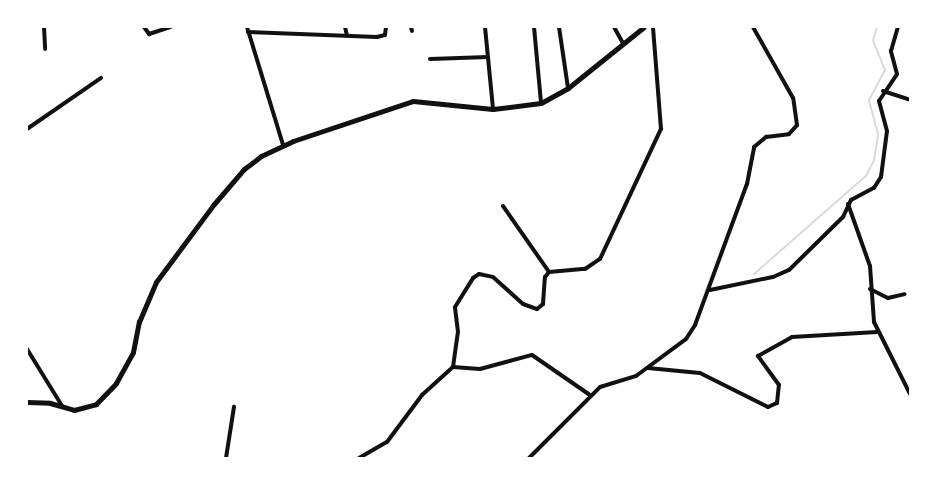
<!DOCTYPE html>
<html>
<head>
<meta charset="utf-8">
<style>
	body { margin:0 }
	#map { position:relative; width:937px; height:485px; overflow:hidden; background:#fff; font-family:Quicksand,sans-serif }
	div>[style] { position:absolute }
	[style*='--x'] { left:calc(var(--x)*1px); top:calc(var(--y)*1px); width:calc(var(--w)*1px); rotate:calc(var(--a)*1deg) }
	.stream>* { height:2px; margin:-1px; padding:0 1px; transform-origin:1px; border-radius:1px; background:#d9d9d9 }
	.minor>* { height:4px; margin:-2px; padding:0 2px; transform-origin:2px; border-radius:2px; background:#111 }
	.tertiary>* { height:5px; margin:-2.5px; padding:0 2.5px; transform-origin:2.5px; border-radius:2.5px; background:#111 }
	span { translate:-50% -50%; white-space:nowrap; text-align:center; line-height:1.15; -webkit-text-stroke:6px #fff; paint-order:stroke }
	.frame { position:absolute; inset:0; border:28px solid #fff; pointer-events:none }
</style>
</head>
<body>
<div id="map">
	<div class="stream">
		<div style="--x:754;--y:274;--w:149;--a:-41.2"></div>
		<div style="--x:866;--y:176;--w:18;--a:-63"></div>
		<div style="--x:874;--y:160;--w:26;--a:-81"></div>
		<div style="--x:878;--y:134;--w:35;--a:-105"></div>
		<div style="--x:869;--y:100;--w:34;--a:-62"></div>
		<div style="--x:885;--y:70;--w:32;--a:-112"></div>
		<div style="--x:873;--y:40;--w:14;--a:-73"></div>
	</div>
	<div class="minor">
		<div style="--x:44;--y:27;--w:22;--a:87"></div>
		<div style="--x:144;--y:27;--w:9;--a:54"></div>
		<div style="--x:149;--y:34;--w:23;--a:-18"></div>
		<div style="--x:247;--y:27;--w:123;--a:73"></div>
		<div style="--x:345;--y:27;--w:9;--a:77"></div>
		<div style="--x:411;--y:27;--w:4;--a:76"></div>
		<div style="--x:485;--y:27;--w:82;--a:84.4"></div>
		<div style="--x:534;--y:27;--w:76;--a:84.7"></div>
		<div style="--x:559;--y:27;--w:62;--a:81.6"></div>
		<div style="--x:614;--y:27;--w:18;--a:61"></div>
		<div style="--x:248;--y:32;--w:129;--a:2.2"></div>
		<div style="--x:377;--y:37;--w:8;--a:-14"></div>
		<div style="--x:385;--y:35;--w:8;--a:-83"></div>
		<div style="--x:430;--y:59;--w:58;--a:-2"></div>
		<div style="--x:883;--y:91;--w:28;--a:18"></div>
		<div style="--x:27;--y:129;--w:90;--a:-34.6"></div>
		<div style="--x:848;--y:204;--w:66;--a:70.5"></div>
		<div style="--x:870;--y:266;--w:56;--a:85.9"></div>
		<div style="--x:874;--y:322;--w:80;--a:63.4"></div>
		<div style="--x:503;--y:206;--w:80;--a:55.1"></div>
		<div style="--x:870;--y:289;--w:20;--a:27"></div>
		<div style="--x:888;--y:298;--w:17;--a:-13"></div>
		<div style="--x:710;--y:290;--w:64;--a:-11.7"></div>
		<div style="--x:773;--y:277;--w:17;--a:-24"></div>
		<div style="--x:789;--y:270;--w:76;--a:-44.5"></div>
		<div style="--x:843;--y:217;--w:19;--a:-65"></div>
		<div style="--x:851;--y:200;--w:26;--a:-28"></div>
		<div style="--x:874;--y:188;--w:13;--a:-58"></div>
		<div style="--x:881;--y:177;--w:46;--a:-82.6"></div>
		<div style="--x:887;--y:131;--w:31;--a:-105"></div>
		<div style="--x:879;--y:101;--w:32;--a:-56"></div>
		<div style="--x:897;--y:74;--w:24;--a:-105"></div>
		<div style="--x:891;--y:51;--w:25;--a:-74"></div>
		<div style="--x:27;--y:349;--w:67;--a:58.4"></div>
		<div style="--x:453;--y:367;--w:27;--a:4"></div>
		<div style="--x:480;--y:369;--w:54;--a:-15.1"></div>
		<div style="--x:532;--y:355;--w:70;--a:34.6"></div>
		<div style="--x:648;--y:368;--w:52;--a:5.5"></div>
		<div style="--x:700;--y:373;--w:76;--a:26.6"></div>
		<div style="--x:768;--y:407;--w:10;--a:-24"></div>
		<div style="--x:777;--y:403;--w:18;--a:-84"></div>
		<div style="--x:779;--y:385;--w:36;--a:-126"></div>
		<div style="--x:758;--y:356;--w:39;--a:-29"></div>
		<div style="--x:792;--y:337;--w:85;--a:-3.4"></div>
		<div style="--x:226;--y:458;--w:52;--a:-81.1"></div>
		<div style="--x:359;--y:458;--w:32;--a:-30"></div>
		<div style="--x:387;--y:442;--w:59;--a:-53.3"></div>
		<div style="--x:422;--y:395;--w:42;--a:-42.1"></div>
		<div style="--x:453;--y:367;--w:35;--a:-82"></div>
		<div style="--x:458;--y:332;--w:25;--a:-97"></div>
		<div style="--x:455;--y:307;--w:34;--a:-58"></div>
		<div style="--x:473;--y:278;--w:7;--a:-34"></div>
		<div style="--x:479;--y:274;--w:14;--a:12"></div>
		<div style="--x:493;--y:277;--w:40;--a:42"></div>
		<div style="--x:523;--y:304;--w:15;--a:20"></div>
		<div style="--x:537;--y:309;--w:8;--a:-40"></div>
		<div style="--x:543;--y:304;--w:27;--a:-86"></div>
		<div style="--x:545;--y:277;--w:6;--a:-51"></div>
		<div style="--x:549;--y:272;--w:36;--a:-5"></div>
		<div style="--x:585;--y:269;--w:18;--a:-34"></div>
		<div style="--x:600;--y:259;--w:144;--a:-64.9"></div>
		<div style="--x:661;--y:129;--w:102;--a:-94.5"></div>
		<div style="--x:529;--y:458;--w:100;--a:-45"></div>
		<div style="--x:600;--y:387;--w:38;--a:-17"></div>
		<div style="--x:636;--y:376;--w:62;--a:-36.5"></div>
		<div style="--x:686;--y:339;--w:17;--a:-57"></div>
		<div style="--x:695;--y:325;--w:150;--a:-69.8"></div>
		<div style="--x:747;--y:184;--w:38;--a:-79"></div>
		<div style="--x:754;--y:147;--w:16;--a:-40"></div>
		<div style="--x:766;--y:137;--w:23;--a:-7"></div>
		<div style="--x:789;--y:134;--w:12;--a:-48"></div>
		<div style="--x:797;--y:125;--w:27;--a:-98"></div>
		<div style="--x:793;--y:98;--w:81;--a:-119.4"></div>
	</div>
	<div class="tertiary">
		<div style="--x:27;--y:402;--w:23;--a:2"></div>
		<div style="--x:50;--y:403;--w:25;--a:16"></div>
		<div style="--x:74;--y:410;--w:23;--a:-15"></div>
		<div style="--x:96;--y:404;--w:29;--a:-46"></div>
		<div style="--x:116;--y:383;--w:35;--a:-61"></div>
		<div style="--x:133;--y:352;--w:31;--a:-79"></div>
		<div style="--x:139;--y:322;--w:43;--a:-67"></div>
		<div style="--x:156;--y:282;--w:97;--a:-53.4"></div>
		<div style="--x:214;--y:204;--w:46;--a:-49.4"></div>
		<div style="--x:244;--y:169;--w:21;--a:-37"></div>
		<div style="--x:261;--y:156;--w:35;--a:-25"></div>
		<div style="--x:293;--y:141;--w:126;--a:-18.4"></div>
		<div style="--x:413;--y:101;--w:80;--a:5.7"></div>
		<div style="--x:493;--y:109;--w:48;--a:-7.1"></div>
		<div style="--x:541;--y:103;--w:31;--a:-29"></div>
		<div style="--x:568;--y:88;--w:97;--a:-38.8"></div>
	</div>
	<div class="frame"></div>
</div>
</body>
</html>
